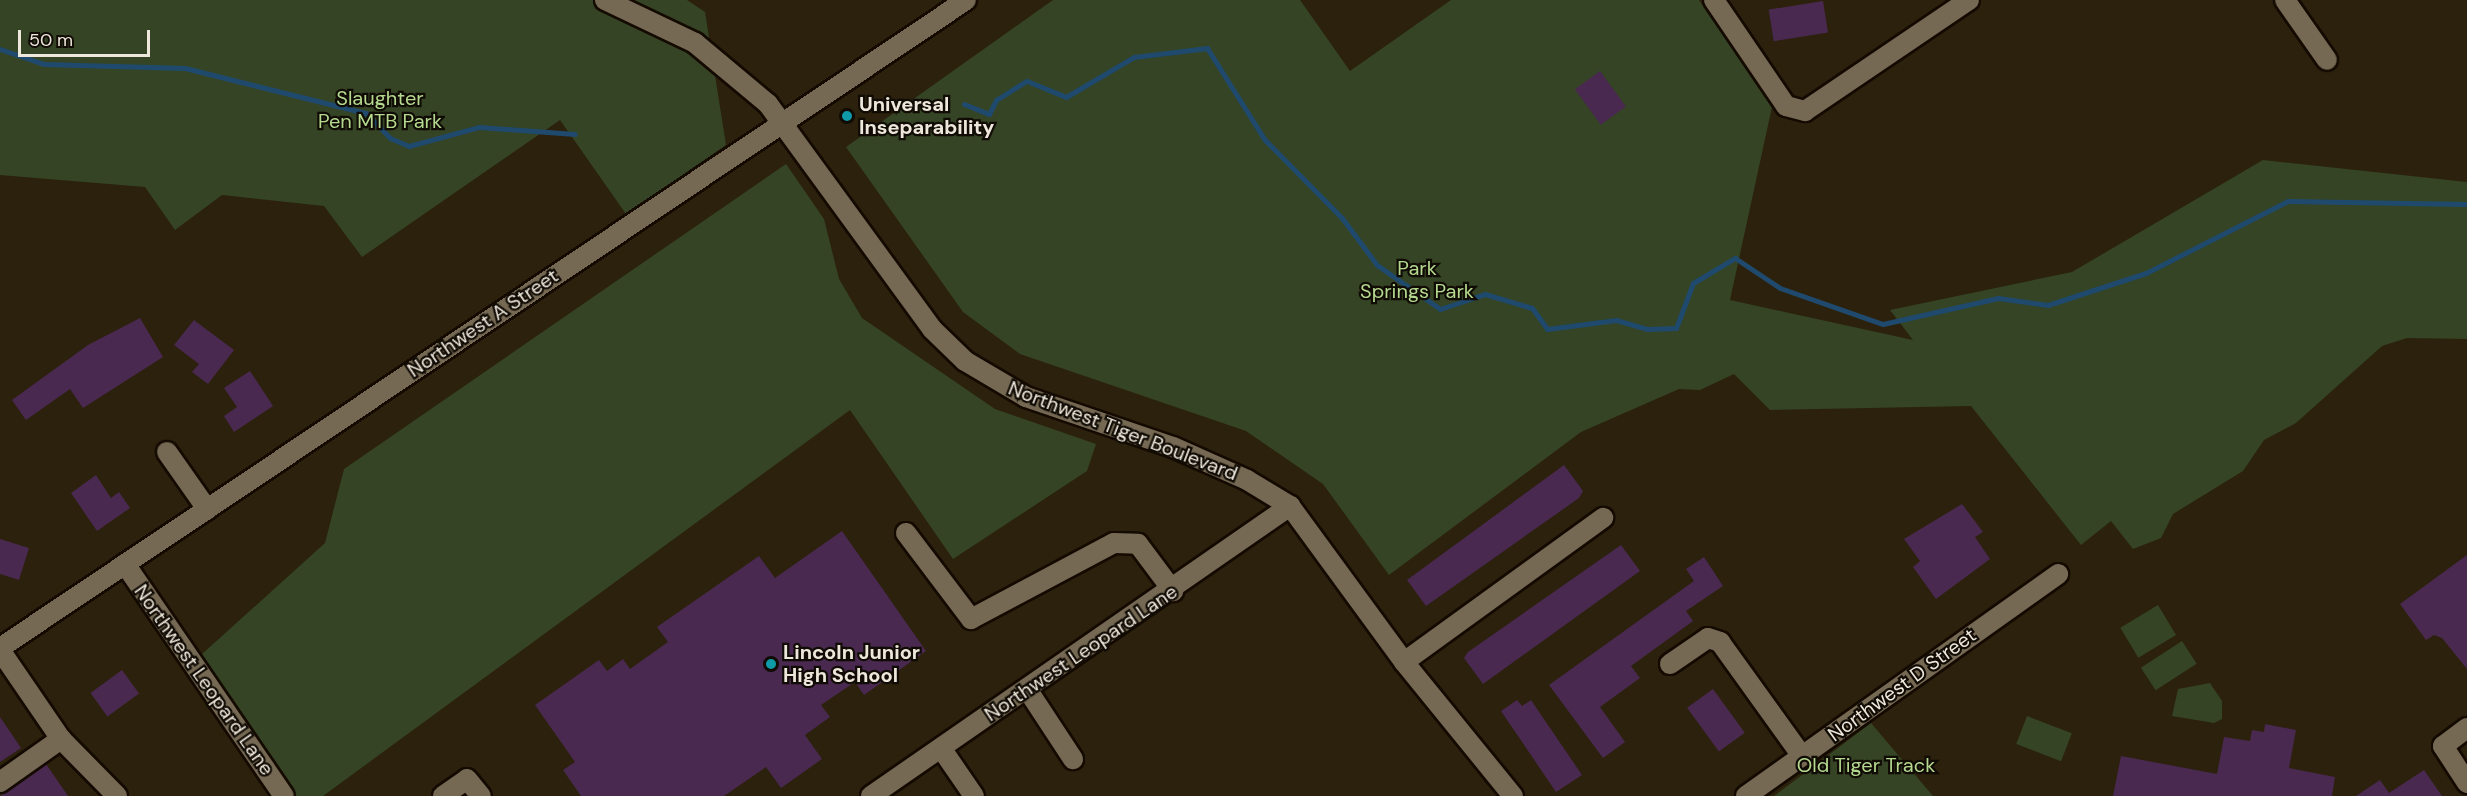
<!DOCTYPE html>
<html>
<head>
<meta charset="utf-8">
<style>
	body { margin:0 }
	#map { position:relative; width:2467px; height:796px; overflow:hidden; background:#2b210d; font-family:"DM Sans",sans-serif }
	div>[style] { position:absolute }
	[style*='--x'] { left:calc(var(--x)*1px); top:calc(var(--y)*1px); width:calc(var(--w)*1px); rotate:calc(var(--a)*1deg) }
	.green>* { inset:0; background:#354424; transform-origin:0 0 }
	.stream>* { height:5px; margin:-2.5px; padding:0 2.5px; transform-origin:2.5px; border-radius:2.5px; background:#1f4a6e }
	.building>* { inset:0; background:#4a2950; transform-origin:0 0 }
	.roads { filter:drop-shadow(2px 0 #140a00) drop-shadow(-2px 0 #140a00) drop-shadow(0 2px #140a00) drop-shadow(0 -2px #140a00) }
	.minor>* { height:20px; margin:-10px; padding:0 10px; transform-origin:10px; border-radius:10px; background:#756953 }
	.dots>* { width:16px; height:16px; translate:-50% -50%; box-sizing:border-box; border:3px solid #100b04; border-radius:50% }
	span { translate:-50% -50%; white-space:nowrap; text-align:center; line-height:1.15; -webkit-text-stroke:4.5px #100b04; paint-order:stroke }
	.park-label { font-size:20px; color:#b5da8f }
	.poi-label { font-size:20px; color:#eee7db; font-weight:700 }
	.left { translate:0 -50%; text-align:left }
	.street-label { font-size:20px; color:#eee7db }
	.scale { position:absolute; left:18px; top:30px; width:132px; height:27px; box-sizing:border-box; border:3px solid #eee7db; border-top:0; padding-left:8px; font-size:18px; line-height:21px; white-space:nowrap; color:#eee7db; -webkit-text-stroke:4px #100b04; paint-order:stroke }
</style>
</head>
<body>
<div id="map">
	<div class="green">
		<div style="clip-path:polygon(0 0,687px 0,705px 12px,726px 145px,626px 214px,560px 120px,362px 257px,324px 206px,222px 195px,175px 230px,145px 187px,0 175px)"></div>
		<div style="clip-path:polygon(1053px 0,1300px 0,1350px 71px,1451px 0,1699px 0,1772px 107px,1730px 300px,1913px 340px,1890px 310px,2072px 272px,2263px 160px,2467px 182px,2467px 339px,2407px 338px,2382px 346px,2296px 423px,2264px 440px,2243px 471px,2173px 514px,2161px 538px,2133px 549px,2111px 521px,2081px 545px,1971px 406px,1770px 410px,1734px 374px,1700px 390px,1679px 389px,1581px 432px,1389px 575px,1323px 484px,1246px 431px,1020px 354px,963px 312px,846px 147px)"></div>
		<div style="clip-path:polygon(786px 164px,824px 219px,839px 279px,862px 318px,995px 409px,1096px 444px,1087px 471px,953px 559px,850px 410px,323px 796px,295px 796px,201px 655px,325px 543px,344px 469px)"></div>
		<div style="left:2158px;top:605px;width:35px;height:44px;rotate:59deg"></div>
		<div style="left:2182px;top:641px;width:27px;height:49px;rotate:57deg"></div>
		<div style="clip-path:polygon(2210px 683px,2222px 701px,2222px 719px,2214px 723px,2172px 716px,2178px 689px)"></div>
		<div style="left:2027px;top:716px;width:48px;height:30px;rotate:21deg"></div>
		<div style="clip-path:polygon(1871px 723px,1933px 796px,1774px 796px)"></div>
	</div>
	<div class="stream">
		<div style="--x:0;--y:49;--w:46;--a:18.8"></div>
		<div style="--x:44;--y:64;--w:141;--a:1.6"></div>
		<div style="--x:185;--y:68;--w:187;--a:14"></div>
		<div style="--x:366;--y:113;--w:35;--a:46"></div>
		<div style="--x:390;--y:138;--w:21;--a:23"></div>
		<div style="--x:409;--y:146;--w:73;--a:-15.2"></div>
		<div style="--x:479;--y:127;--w:96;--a:4.2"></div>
		<div style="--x:964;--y:104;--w:27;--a:22"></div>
		<div style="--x:989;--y:114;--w:16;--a:-63"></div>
		<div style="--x:996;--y:100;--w:36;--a:-32"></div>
		<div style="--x:1027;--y:81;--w:42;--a:22.3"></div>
		<div style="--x:1066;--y:97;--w:79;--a:-30.5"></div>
		<div style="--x:1134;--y:57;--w:74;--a:-7"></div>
		<div style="--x:1207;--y:48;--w:109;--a:57.8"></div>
		<div style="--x:1265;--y:140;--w:110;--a:45.4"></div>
		<div style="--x:1342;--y:218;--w:59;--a:53.3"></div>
		<div style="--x:1377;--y:265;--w:77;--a:34.9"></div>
		<div style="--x:1440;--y:309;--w:47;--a:-18.4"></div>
		<div style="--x:1485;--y:294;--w:49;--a:16.6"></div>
		<div style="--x:1532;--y:308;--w:26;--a:54"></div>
		<div style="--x:1547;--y:329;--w:70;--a:-7.4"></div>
		<div style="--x:1616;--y:320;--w:33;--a:16"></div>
		<div style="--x:1648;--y:329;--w:28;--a:-2"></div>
		<div style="--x:1676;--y:328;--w:48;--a:-69.3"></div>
		<div style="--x:1693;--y:283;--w:49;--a:-30.8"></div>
		<div style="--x:1735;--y:258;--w:54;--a:33.7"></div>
		<div style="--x:1780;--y:288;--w:109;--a:19.3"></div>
		<div style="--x:1883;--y:324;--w:118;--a:-12.7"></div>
		<div style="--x:1998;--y:298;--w:50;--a:8"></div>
		<div style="--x:2048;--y:305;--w:103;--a:-18.1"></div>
		<div style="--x:2146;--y:273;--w:159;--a:-26.9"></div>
		<div style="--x:2288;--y:201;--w:179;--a:1"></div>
	</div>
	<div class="building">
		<div style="left:1823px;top:1px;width:32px;height:55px;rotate:81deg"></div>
		<div style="left:1600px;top:71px;width:44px;height:31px;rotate:54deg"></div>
		<div style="clip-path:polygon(140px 318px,163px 357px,83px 408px,70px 389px,26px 420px,12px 400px,88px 345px)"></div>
		<div style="clip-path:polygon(194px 320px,234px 350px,208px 384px,192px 372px,199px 364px,174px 345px)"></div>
		<div style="clip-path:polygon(250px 371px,273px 406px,234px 432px,224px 416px,237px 407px,224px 388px)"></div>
		<div style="clip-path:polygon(1564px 465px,1583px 491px,1579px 498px,1426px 606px,1407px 580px)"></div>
		<div style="clip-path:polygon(96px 475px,111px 498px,119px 492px,130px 508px,97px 531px,71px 493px)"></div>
		<div style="clip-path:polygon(1962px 504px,1983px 532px,1975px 537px,1990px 559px,1936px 599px,1913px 567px,1920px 561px,1904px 539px)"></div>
		<div style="clip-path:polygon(842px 531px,926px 651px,864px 695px,855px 682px,821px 705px,830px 717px,805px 735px,822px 759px,781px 788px,766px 767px,724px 796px,581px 796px,563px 770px,575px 762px,535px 705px,599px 660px,607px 671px,623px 659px,630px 669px,668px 642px,657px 627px,759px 556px,775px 578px)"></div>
		<div style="clip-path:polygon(0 539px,29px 548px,19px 580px,0 574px)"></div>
		<div style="clip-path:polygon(1621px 545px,1640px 571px,1483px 684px,1464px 658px,1468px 652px)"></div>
		<div style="clip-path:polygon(2467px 555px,2467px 669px,2442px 638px,2434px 635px,2426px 640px,2400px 604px)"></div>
		<div style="clip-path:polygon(1704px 557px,1723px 586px,1686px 611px,1693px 621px,1631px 666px,1640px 678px,1600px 707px,1625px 742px,1603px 758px,1549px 685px,1694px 581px,1686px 569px)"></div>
		<div style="left:122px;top:670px;width:29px;height:39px;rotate:54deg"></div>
		<div style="left:1713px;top:689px;width:54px;height:32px;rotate:54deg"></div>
		<div style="clip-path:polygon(1517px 700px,1522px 706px,1531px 700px,1582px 775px,1556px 792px,1501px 711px)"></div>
		<div style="clip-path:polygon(0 717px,21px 748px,0 762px)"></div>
		<div style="clip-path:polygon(2265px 724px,2296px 730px,2289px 768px,2335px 777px,2332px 796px,2113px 796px,2121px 756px,2217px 774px,2224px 737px,2250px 741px,2252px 730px,2264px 732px)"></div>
		<div style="clip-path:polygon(46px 764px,68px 796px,0 796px,7px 792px)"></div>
		<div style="clip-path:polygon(2424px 770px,2442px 796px,2356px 796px,2380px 780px,2389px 793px)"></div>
	</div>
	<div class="roads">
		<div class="minor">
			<div style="--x:605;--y:0;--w:100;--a:25.5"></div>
			<div style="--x:695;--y:43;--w:95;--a:39.9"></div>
			<div style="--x:768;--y:104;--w:278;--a:53.9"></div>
			<div style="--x:932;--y:329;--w:46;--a:44.1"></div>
			<div style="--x:965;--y:361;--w:71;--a:30.5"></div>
			<div style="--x:1026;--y:397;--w:155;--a:18.8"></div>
			<div style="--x:1173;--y:447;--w:81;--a:24"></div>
			<div style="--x:1247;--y:480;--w:50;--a:31.2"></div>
			<div style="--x:1290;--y:506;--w:193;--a:53.8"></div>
			<div style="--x:1404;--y:662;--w:173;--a:50.9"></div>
			<div style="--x:1714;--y:0;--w:128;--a:55.8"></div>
			<div style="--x:1786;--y:106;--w:20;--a:15"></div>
			<div style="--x:1805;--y:111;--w:198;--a:-34.1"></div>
			<div style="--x:2285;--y:0;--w:73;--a:55"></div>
			<div style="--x:167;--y:452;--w:70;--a:54.9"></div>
			<div style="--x:906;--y:533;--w:108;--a:52.9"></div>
			<div style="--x:971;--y:619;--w:162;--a:-28"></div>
			<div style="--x:1114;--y:543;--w:24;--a:2"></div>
			<div style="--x:1138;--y:544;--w:59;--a:53.3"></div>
			<div style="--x:125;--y:564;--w:281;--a:55.6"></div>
			<div style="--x:0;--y:648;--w:1163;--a:-33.85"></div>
			<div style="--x:0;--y:650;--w:108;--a:55.6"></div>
			<div style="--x:61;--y:739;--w:80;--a:45.5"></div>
			<div style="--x:1404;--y:662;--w:246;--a:-35.9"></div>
			<div style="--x:1670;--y:664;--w:46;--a:-34.4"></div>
			<div style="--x:1708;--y:638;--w:13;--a:18"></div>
			<div style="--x:1720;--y:642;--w:140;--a:54.3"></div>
			<div style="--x:1027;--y:689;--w:84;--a:56.7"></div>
			<div style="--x:2467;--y:728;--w:30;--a:143"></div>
			<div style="--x:2443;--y:746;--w:44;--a:57"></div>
			<div style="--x:941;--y:748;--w:58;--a:55.5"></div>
			<div style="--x:0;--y:782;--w:75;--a:-35.2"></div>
			<div style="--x:443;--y:796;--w:29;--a:-35"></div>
			<div style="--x:467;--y:779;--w:22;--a:51"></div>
			<div style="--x:871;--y:796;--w:510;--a:-34.69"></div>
			<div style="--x:1746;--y:796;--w:383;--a:-35.4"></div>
		</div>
	</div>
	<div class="dots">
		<div style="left:847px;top:116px;background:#0f9aa8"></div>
		<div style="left:771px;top:664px;background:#0f9aa8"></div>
	</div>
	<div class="park-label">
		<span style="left:380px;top:110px">Slaughter<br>Pen MTB Park</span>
		<span style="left:1417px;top:280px">Park<br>Springs Park</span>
		<span style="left:1866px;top:765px">Old Tiger Track</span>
	</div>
	<div class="poi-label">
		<span class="left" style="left:859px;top:116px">Universal<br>Inseparability</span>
		<span class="left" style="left:783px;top:664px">Lincoln Junior<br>High School</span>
	</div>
	<div class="street-label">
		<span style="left:483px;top:323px;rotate:-34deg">Northwest A Street</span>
		<span style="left:1123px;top:431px;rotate:21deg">Northwest Tiger Boulevard</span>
		<span style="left:1081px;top:653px;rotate:-34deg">Northwest Leopard Lane</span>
		<span style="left:204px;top:680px;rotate:55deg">Northwest Leopard Lane</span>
		<span style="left:1902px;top:685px;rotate:-36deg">Northwest D Street</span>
	</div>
	<div class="scale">50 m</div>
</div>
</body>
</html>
